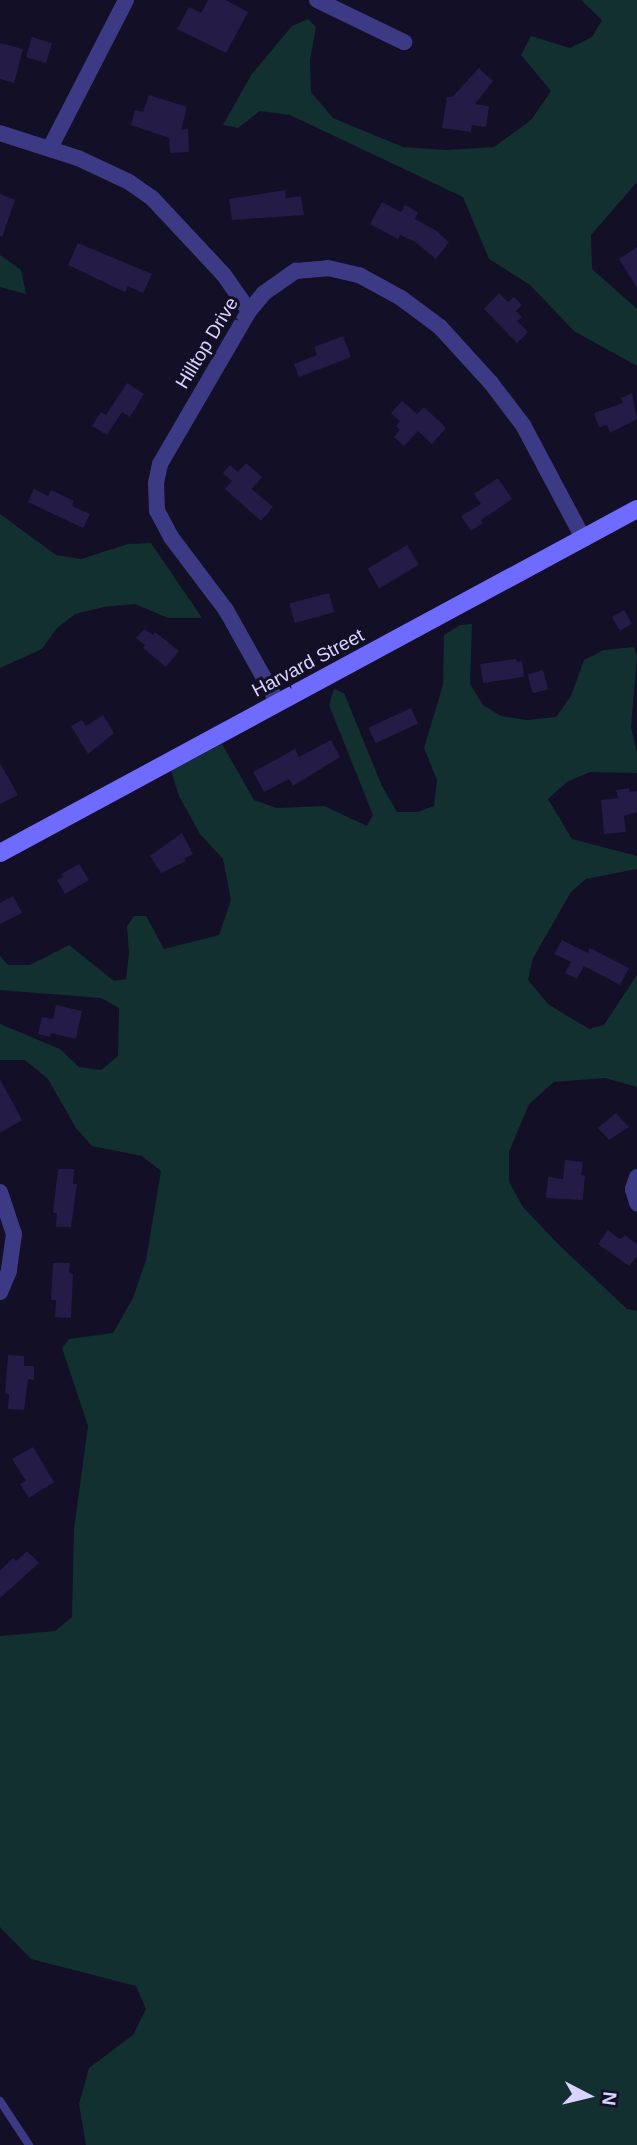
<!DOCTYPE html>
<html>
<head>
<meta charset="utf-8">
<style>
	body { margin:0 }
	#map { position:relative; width:637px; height:2145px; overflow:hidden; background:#130f26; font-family:Helvetica,sans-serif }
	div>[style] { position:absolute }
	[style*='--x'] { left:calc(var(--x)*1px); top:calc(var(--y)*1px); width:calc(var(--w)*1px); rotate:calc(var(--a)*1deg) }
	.green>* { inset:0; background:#12302f }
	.building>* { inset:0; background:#241b47; transform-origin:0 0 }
	.lane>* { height:8px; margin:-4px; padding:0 4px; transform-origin:4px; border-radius:4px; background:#3d3a85 }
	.street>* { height:16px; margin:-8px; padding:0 8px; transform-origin:8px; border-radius:8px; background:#3d3a85 }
	.secondary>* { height:18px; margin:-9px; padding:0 9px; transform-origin:9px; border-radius:9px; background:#6f6bff }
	span { translate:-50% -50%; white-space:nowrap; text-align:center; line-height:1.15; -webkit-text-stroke:6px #130f26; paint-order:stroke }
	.street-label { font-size:19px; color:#d9d4ff }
	.north { position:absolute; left:553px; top:2061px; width:70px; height:70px; -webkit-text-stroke:5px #130f26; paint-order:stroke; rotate:97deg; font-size:19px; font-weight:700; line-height:28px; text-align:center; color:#d9d4ff }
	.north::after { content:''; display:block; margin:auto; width:24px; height:32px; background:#d9d4ff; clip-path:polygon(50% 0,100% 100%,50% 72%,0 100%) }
</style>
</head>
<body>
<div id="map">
	<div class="green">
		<div style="clip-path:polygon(581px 0,637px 0,637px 182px,591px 235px,592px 269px,637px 309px,637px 366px,574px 331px,530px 285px,489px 259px,463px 197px,290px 115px,260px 111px,238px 128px,223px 125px,251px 75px,292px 26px,308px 19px,316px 27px,310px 60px,311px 92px,333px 118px,403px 147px,446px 150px,494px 147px,531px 120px,551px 91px,521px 55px,531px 36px,570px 48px,592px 37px,602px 20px)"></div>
		<div style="clip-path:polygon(0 255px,21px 270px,26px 294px,0 287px)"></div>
		<div style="clip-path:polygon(0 514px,56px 555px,81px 559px,128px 544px,151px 543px,202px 618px,168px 618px,135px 604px,104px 607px,75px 614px,56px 629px,42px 649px,0 668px)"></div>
		<div style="clip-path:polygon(472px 624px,470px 684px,483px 705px,501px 716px,527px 720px,556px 717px,571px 696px,584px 660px,604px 650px,634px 647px,637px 656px,631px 727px,637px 752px,637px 773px,590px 772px,567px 782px,548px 799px,572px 839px,637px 856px,637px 869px,586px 879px,571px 892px,533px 958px,528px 980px,548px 1004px,589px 1029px,604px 1025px,637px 975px,637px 1087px,605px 1078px,554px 1082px,529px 1104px,509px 1152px,509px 1182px,523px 1207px,558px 1244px,627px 1309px,637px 1311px,637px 2145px,86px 2145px,79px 2104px,89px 2068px,133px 2035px,146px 2009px,136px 1986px,31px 1959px,0 1927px,0 1636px,55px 1631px,72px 1617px,74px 1529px,88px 1426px,62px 1348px,69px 1339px,113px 1333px,133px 1298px,146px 1260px,161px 1171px,142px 1156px,92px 1146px,76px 1128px,48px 1079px,25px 1060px,0 1060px,0 1024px,60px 1049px,79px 1067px,101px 1070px,118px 1056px,119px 1008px,101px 998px,0 990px,0 956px,8px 965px,30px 965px,69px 945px,114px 981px,126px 979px,129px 954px,127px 926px,134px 916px,146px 916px,164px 949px,219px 935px,231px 900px,223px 859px,200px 834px,179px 796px,171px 771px,222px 744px,254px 800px,277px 808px,324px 806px,367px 826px,373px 815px,329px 705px,334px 689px,344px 693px,382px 786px,397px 812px,418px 812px,434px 806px,437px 780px,424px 748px,443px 685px,444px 635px,460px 625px)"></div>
	</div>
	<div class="building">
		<div style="clip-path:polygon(208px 0,226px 0,248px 12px,226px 53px,177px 29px,189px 7px,201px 13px)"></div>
		<div style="left:32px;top:37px;width:21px;height:21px;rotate:17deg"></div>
		<div style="clip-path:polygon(0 43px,23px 49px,14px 83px,0 79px)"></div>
		<div style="clip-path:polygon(479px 68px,493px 81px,475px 104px,489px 106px,486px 127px,472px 125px,471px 132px,442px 128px,447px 97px,452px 97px)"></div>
		<div style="clip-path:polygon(149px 95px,187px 107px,181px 130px,188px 129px,189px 152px,170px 153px,169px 138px,131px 125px,135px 110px,143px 112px)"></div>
		<div style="clip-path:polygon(285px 190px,286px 198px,301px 196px,304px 215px,232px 220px,229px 199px)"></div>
		<div style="clip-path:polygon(0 194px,15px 200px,2px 237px,0 236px)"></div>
		<div style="clip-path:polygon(382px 202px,401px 212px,405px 205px,418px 212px,415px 219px,435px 230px,449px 242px,436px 259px,415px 242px,400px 235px,398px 239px,370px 224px)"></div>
		<div style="clip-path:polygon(78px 243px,152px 274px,143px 293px,128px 286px,125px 292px,68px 265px)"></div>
		<div style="clip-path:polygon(637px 247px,637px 288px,619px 259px)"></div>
		<div style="clip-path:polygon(499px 293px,508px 302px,514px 297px,522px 305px,516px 311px,522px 317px,517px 321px,528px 332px,517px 343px,484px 309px)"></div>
		<div style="clip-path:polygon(343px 336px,351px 357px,299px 377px,294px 364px,317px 355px,314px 347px)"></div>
		<div style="clip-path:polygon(127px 383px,144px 394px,130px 417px,122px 412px,107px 435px,92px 426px,101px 412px,106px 415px)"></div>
		<div style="clip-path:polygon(632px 393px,637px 419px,610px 433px,607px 425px,599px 427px,594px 413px,623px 403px,621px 398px)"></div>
		<div style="clip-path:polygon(402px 401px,417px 414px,424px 407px,446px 428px,432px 444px,418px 431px,404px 446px,394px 437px,400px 430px,396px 426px,400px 421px,391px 413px)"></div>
		<div style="clip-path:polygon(246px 463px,262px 477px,252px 489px,273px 507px,261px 521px,225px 489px,232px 481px,223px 473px,230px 465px,238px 472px)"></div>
		<div style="clip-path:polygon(498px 478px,512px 499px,481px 520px,483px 523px,471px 531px,461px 516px,481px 504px,474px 494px)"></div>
		<div style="clip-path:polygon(34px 489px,48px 496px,51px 490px,74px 501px,72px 506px,90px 514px,83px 528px,28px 502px)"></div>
		<div style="left:407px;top:545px;width:23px;height:46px;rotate:59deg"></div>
		<div style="left:329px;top:593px;width:20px;height:41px;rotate:75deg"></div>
		<div style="left:624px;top:610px;width:16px;height:14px;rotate:60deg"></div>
		<div style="clip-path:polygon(144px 629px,153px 635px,155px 632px,179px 651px,166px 667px,143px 648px,145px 645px,136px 638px)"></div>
		<div style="clip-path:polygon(516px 659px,517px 662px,522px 661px,524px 677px,483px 683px,480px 664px)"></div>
		<div style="left:543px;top:670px;width:20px;height:16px;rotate:75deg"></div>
		<div style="left:411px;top:708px;width:17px;height:47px;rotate:65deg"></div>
		<div style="clip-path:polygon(103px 715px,114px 733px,88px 754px,71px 726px,82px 720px,86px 726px)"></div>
		<div style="clip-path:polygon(331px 740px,340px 757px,293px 786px,289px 779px,264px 792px,253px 772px,295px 749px,299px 757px)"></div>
		<div style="clip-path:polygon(0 763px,18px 795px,0 804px)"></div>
		<div style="clip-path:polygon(629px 788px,630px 792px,637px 791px,637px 812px,624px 816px,626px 832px,604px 834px,601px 800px,618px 798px,616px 790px)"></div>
		<div style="clip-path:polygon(182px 833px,193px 854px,184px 859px,186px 861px,161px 873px,150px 856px)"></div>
		<div style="clip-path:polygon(79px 864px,89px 880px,65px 894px,57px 880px,63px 877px,61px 874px)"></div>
		<div style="clip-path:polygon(13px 896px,22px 913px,0 924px,0 903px)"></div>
		<div style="clip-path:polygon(562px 940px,588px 953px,590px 948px,629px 968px,620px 985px,584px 966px,577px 979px,565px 973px,571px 962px,554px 954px)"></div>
		<div style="clip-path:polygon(56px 1005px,82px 1011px,76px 1039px,51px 1033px,50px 1037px,38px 1034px,42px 1017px,53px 1019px)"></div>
		<div style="clip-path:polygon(0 1079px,22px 1120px,0 1133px)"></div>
		<div style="clip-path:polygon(616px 1113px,629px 1127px,609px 1140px,598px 1128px)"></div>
		<div style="clip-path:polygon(565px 1160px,583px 1162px,581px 1175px,585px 1176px,583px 1200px,546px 1198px,548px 1177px,563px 1179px)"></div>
		<div style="clip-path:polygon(58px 1169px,74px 1169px,73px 1184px,77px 1184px,71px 1227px,56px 1227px,57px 1213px,53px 1213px)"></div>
		<div style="clip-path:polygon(608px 1230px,620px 1239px,625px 1235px,637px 1244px,637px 1256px,629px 1266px,598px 1244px)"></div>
		<div style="clip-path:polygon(53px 1263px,70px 1263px,69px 1273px,73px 1274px,71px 1318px,55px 1317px,56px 1300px,51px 1300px)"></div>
		<div style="clip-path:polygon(8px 1355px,24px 1356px,24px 1366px,34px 1366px,34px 1380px,28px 1379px,24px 1410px,8px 1409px,9px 1394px,5px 1394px)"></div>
		<div style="clip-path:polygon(33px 1447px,54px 1482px,29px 1498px,20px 1484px,26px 1481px,12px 1459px)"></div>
		<div style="clip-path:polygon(27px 1551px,39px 1563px,0 1598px,0 1571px,13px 1558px,16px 1561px)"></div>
	</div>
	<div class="lane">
		<div style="--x:0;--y:2101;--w:53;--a:56.6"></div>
	</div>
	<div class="street">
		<div style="--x:317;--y:0;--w:97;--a:25.8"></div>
		<div style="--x:0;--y:133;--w:82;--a:17.8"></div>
		<div style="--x:78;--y:158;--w:56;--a:25.2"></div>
		<div style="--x:129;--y:182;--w:28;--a:35"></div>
		<div style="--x:152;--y:198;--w:105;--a:46.9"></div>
		<div style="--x:224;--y:275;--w:44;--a:55.2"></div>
		<div style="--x:50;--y:148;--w:166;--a:-62.8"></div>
		<div style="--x:278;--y:703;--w:107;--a:-119.2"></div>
		<div style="--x:226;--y:610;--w:91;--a:-127"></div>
		<div style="--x:171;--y:537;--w:30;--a:-118"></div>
		<div style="--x:157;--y:511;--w:28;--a:-92"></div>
		<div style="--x:156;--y:483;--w:19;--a:-78"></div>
		<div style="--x:160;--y:464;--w:177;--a:-59.8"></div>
		<div style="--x:249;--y:311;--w:23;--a:-50"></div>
		<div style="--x:264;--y:293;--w:39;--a:-35"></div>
		<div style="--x:296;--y:271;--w:32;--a:-5"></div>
		<div style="--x:328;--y:268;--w:32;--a:13"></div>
		<div style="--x:359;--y:275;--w:48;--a:28.7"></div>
		<div style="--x:401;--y:298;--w:49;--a:36.6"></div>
		<div style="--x:440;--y:327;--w:76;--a:47.7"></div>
		<div style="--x:491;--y:383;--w:53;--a:52.7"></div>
		<div style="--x:523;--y:425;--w:128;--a:62"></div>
		<div style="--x:637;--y:1177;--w:13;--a:108"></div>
		<div style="--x:633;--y:1189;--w:15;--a:74"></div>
		<div style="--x:0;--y:1192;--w:44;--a:71.6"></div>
		<div style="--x:14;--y:1234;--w:37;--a:98"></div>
		<div style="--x:9;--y:1271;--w:23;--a:113"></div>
	</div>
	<div class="secondary">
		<div style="--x:0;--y:853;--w:724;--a:-28.37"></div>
	</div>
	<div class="street-label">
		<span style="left:207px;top:343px;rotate:-59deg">Hilltop Drive</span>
		<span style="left:308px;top:663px;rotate:-28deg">Harvard Street</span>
	</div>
	<div class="north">N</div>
</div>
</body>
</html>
